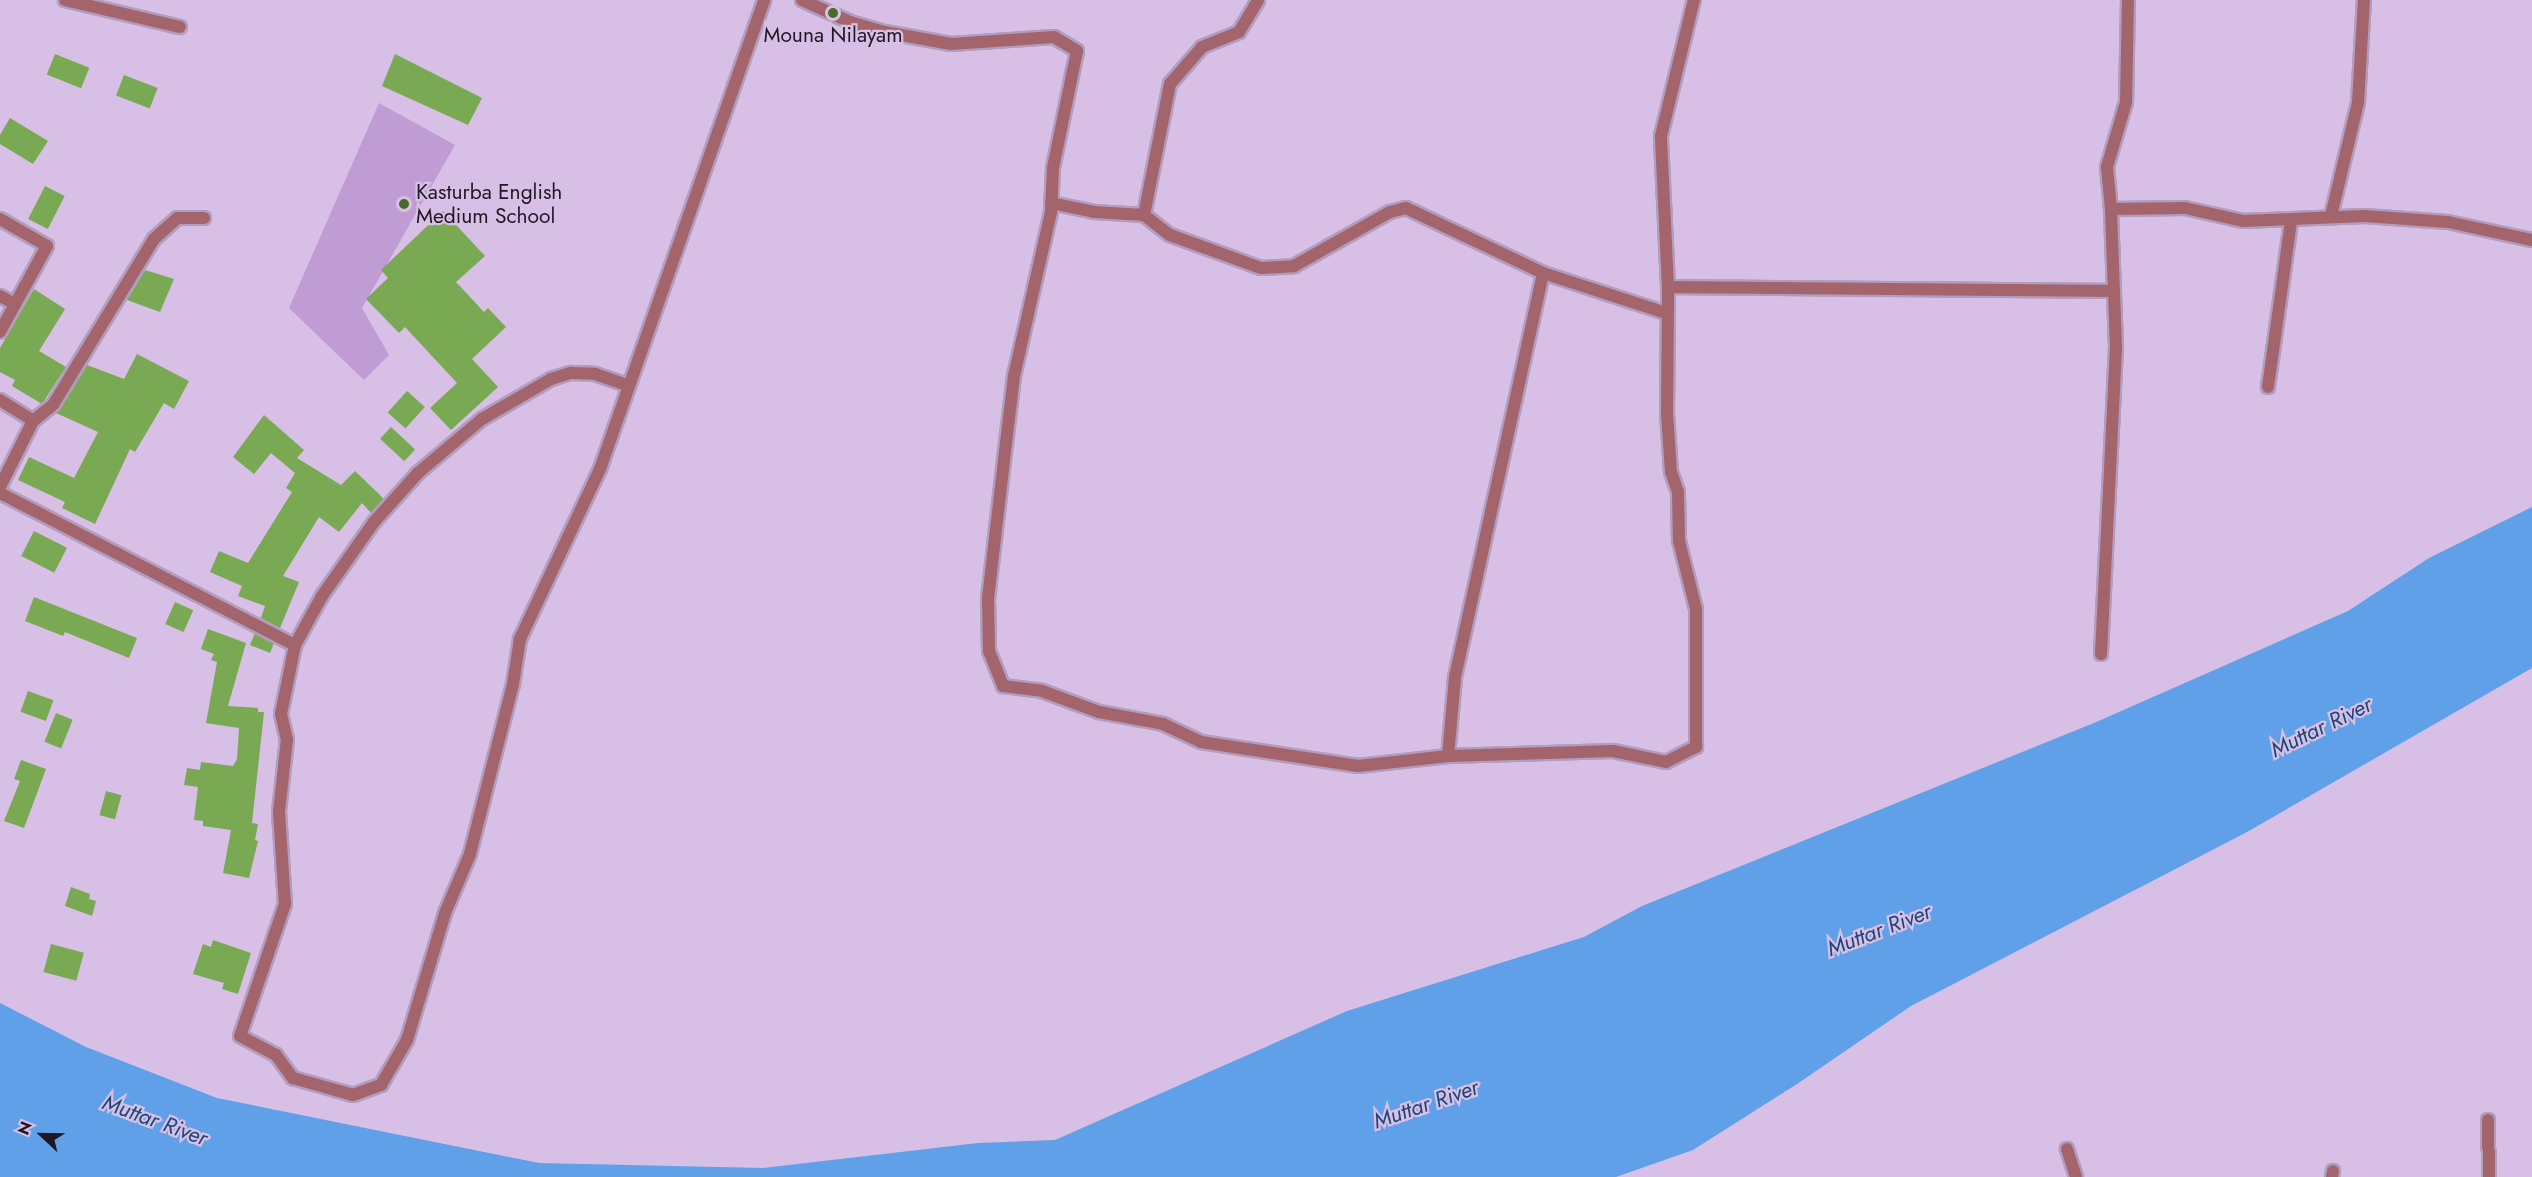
<!DOCTYPE html>
<html>
<head>
<meta charset="utf-8">
<style>
	body { margin:0 }
	#map { position:relative; width:2532px; height:1177px; overflow:hidden; background:#d7bfe5; font-family:Jost,sans-serif }
	div>[style] { position:absolute }
	[style*='--x'] { left:calc(var(--x)*1px); top:calc(var(--y)*1px); width:calc(var(--w)*1px); rotate:calc(var(--a)*1deg) }
	.green>* { inset:0; background:#c09cd5 }
	.water>* { inset:0; background:#5fa0e9 }
	.building>* { inset:0; background:#79a953; transform-origin:0 0 }
	.roads { filter:drop-shadow(2px 0 #b29dbf) drop-shadow(-2px 0 #b29dbf) drop-shadow(0 2px #b29dbf) drop-shadow(0 -2px #b29dbf) }
	.street>* { height:12px; margin:-6px; padding:0 6px; transform-origin:6px; border-radius:6px; background:#a4646b }
	.dots>* { width:16px; height:16px; translate:-50% -50%; box-sizing:border-box; border:3px solid #d7bfe5; border-radius:50% }
	span { translate:-50% -50%; white-space:nowrap; text-align:center; line-height:1.15; -webkit-text-stroke:4.5px #d7bfe5; paint-order:stroke }
	.poi-label { font-size:21px; color:#201725 }
	.left { translate:0 -50%; text-align:left }
	.water-label { font-size:22px; color:#1b4777; font-style:italic }
	.north { position:absolute; left:12px; top:1105px; width:60px; height:60px; -webkit-text-stroke:4px #d7bfe5; paint-order:stroke; rotate:292deg; font-size:16px; font-weight:700; line-height:24px; text-align:center; color:#201725 }
	.north::after { content:''; display:block; margin:auto; width:21px; height:27px; background:#201725; clip-path:polygon(50% 0,100% 100%,50% 72%,0 100%) }
</style>
</head>
<body>
<div id="map">
	<div class="green">
		<div style="clip-path:polygon(379px 103px,455px 145px,362px 308px,389px 355px,364px 380px,289px 308px)"></div>
	</div>
	<div class="water">
		<div style="clip-path:polygon(2532px 507px,2532px 668px,2247px 832px,1911px 1006px,1797px 1084px,1693px 1150px,1616px 1177px,0 1177px,0 1003px,86px 1047px,217px 1098px,539px 1163px,763px 1168px,978px 1143px,1055px 1140px,1347px 1011px,1584px 937px,1642px 906px,2094px 723px,2348px 611px,2429px 558px)"></div>
	</div>
	<div class="building">
		<div style="left:55px;top:54px;width:37px;height:22px;rotate:22deg"></div>
		<div style="clip-path:polygon(395px 54px,482px 98px,468px 125px,382px 86px)"></div>
		<div style="left:124px;top:75px;width:36px;height:22px;rotate:21deg"></div>
		<div style="clip-path:polygon(10px 118px,48px 141px,33px 164px,0 144px,0 135px)"></div>
		<div style="left:45px;top:186px;width:22px;height:37px;rotate:27deg"></div>
		<div style="clip-path:polygon(443px 211px,485px 256px,456px 282px,484px 312px,488px 308px,506px 327px,472px 359px,498px 387px,451px 430px,430px 408px,457px 383px,405px 327px,399px 333px,366px 299px,388px 278px,381px 270px)"></div>
		<div style="clip-path:polygon(145px 270px,174px 279px,160px 312px,127px 300px)"></div>
		<div style="clip-path:polygon(34px 289px,65px 309px,39px 351px,66px 367px,42px 404px,12px 386px,15px 380px,0 372px,0 348px)"></div>
		<div style="clip-path:polygon(137px 354px,189px 381px,174px 409px,164px 403px,135px 452px,130px 449px,95px 524px,62px 508px,65px 502px,18px 480px,29px 457px,74px 478px,98px 432px,56px 413px,87px 365px,124px 379px)"></div>
		<div style="left:407px;top:391px;width:24px;height:29px;rotate:42deg"></div>
		<div style="clip-path:polygon(264px 415px,304px 450px,297px 458px,341px 485px,355px 471px,384px 499px,371px 513px,362px 503px,339px 532px,319px 517px,283px 576px,299px 582px,280px 628px,261px 618px,265px 606px,238px 596px,242px 586px,210px 572px,219px 551px,248px 563px,292px 492px,286px 488px,295px 473px,271px 453px,254px 474px,233px 457px)"></div>
		<div style="left:391px;top:427px;width:33px;height:16px;rotate:43deg"></div>
		<div style="left:34px;top:531px;width:37px;height:28px;rotate:27deg"></div>
		<div style="clip-path:polygon(34px 597px,137px 638px,129px 658px,65px 632px,63px 636px,25px 621px)"></div>
		<div style="left:175px;top:602px;width:20px;height:24px;rotate:24deg"></div>
		<div style="clip-path:polygon(208px 629px,246px 643px,228px 706px,258px 708px,258px 712px,264px 712px,252px 823px,258px 824px,255px 840px,258px 841px,249px 878px,223px 873px,231px 830px,203px 826px,203px 821px,194px 820px,198px 787px,184px 785px,187px 768px,200px 770px,201px 762px,233px 766px,237px 759px,239px 728px,206px 723px,217px 662px,211px 660px,214px 654px,201px 649px)"></div>
		<div style="clip-path:polygon(255px 633px,274px 643px,270px 653px,250px 645px)"></div>
		<div style="left:28px;top:691px;width:27px;height:22px;rotate:20deg"></div>
		<div style="left:56px;top:713px;width:18px;height:31px;rotate:22deg"></div>
		<div style="clip-path:polygon(21px 760px,46px 769px,24px 828px,4px 821px,20px 781px,14px 779px)"></div>
		<div style="left:106px;top:791px;width:16px;height:25px;rotate:15deg"></div>
		<div style="clip-path:polygon(71px 887px,90px 894px,89px 899px,96px 901px,92px 916px,65px 906px)"></div>
		<div style="clip-path:polygon(213px 940px,251px 953px,238px 994px,222px 989px,224px 983px,193px 974px,203px 944px,211px 947px)"></div>
		<div style="left:51px;top:944px;width:34px;height:29px;rotate:15deg"></div>
	</div>
	<div class="roads">
		<div class="street">
			<div style="--x:65;--y:0;--w:118;--a:13.2"></div>
			<div style="--x:802;--y:0;--w:53;--a:24.6"></div>
			<div style="--x:850;--y:22;--w:36;--a:16"></div>
			<div style="--x:885;--y:32;--w:67;--a:10.3"></div>
			<div style="--x:951;--y:44;--w:103;--a:-3.9"></div>
			<div style="--x:1054;--y:37;--w:27;--a:31"></div>
			<div style="--x:1077;--y:51;--w:119;--a:101.6"></div>
			<div style="--x:1053;--y:168;--w:44;--a:92.6"></div>
			<div style="--x:1051;--y:212;--w:168;--a:102.7"></div>
			<div style="--x:1014;--y:376;--w:67;--a:96.8"></div>
			<div style="--x:1006;--y:443;--w:156;--a:96.6"></div>
			<div style="--x:988;--y:598;--w:53;--a:88.9"></div>
			<div style="--x:989;--y:651;--w:38;--a:68"></div>
			<div style="--x:1003;--y:686;--w:39;--a:7"></div>
			<div style="--x:1042;--y:691;--w:61;--a:20.2"></div>
			<div style="--x:1099;--y:712;--w:65;--a:10.6"></div>
			<div style="--x:1163;--y:724;--w:42;--a:25.3"></div>
			<div style="--x:1201;--y:742;--w:159;--a:8.7"></div>
			<div style="--x:1358;--y:766;--w:91;--a:-6.3"></div>
			<div style="--x:1448;--y:756;--w:165;--a:-1.7"></div>
			<div style="--x:1613;--y:751;--w:54;--a:11.7"></div>
			<div style="--x:1666;--y:762;--w:34;--a:-27"></div>
			<div style="--x:1696;--y:747;--w:138;--a:-90"></div>
			<div style="--x:1696;--y:609;--w:70;--a:-104"></div>
			<div style="--x:1679;--y:541;--w:49;--a:-91.2"></div>
			<div style="--x:1678;--y:492;--w:21;--a:-109"></div>
			<div style="--x:1671;--y:472;--w:58;--a:-93.9"></div>
			<div style="--x:1667;--y:414;--w:127;--a:-89.5"></div>
			<div style="--x:1668;--y:287;--w:151;--a:-92.7"></div>
			<div style="--x:1661;--y:136;--w:140;--a:-76.4"></div>
			<div style="--x:2128;--y:0;--w:102;--a:91.1"></div>
			<div style="--x:2126;--y:102;--w:68;--a:106.3"></div>
			<div style="--x:2107;--y:167;--w:42;--a:84.6"></div>
			<div style="--x:2111;--y:209;--w:74;--a:-0.8"></div>
			<div style="--x:2185;--y:208;--w:59;--a:12.6"></div>
			<div style="--x:2243;--y:221;--w:122;--a:-2.3"></div>
			<div style="--x:2365;--y:216;--w:83;--a:4.1"></div>
			<div style="--x:2448;--y:222;--w:86;--a:12.1"></div>
			<div style="--x:1051;--y:203;--w:44;--a:11.8"></div>
			<div style="--x:1094;--y:212;--w:50;--a:3.4"></div>
			<div style="--x:1144;--y:215;--w:33;--a:38"></div>
			<div style="--x:1170;--y:235;--w:97;--a:19.9"></div>
			<div style="--x:1261;--y:268;--w:33;--a:-3"></div>
			<div style="--x:1294;--y:266;--w:110;--a:-29.4"></div>
			<div style="--x:1390;--y:212;--w:16;--a:-14"></div>
			<div style="--x:1406;--y:208;--w:152;--a:25.4"></div>
			<div style="--x:1543;--y:273;--w:129;--a:18"></div>
			<div style="--x:1144;--y:215;--w:134;--a:-78.8"></div>
			<div style="--x:1170;--y:84;--w:49;--a:-49.1"></div>
			<div style="--x:1202;--y:47;--w:40;--a:-22"></div>
			<div style="--x:1239;--y:32;--w:37;--a:-59"></div>
			<div style="--x:2331;--y:216;--w:116;--a:-76.6"></div>
			<div style="--x:2358;--y:103;--w:103;--a:-86.7"></div>
			<div style="--x:0;--y:219;--w:54;--a:29.9"></div>
			<div style="--x:47;--y:246;--w:98;--a:118.7"></div>
			<div style="--x:1668;--y:287;--w:446;--a:0.5"></div>
			<div style="--x:0;--y:296;--w:17;--a:28"></div>
			<div style="--x:2268;--y:387;--w:167;--a:-82.1"></div>
			<div style="--x:0;--y:400;--w:39;--a:32"></div>
			<div style="--x:33;--y:421;--w:74;--a:116.6"></div>
			<div style="--x:33;--y:421;--w:26;--a:-39"></div>
			<div style="--x:53;--y:405;--w:194;--a:-58.7"></div>
			<div style="--x:154;--y:239;--w:31;--a:-42"></div>
			<div style="--x:177;--y:218;--w:27;--a:0"></div>
			<div style="--x:0;--y:493;--w:332;--a:27.3"></div>
			<div style="--x:295;--y:645;--w:56;--a:-61.1"></div>
			<div style="--x:322;--y:596;--w:90;--a:-54.9"></div>
			<div style="--x:374;--y:522;--w:66;--a:-48.1"></div>
			<div style="--x:418;--y:473;--w:84;--a:-40.2"></div>
			<div style="--x:482;--y:419;--w:80;--a:-30.1"></div>
			<div style="--x:551;--y:379;--w:21;--a:-17"></div>
			<div style="--x:571;--y:373;--w:24;--a:2"></div>
			<div style="--x:595;--y:374;--w:36;--a:19"></div>
			<div style="--x:295;--y:645;--w:70;--a:101.5"></div>
			<div style="--x:281;--y:714;--w:26;--a:77"></div>
			<div style="--x:287;--y:739;--w:73;--a:96.3"></div>
			<div style="--x:279;--y:812;--w:92;--a:86.3"></div>
			<div style="--x:285;--y:904;--w:139;--a:108.8"></div>
			<div style="--x:240;--y:1036;--w:41;--a:27.8"></div>
			<div style="--x:276;--y:1055;--w:29;--a:54"></div>
			<div style="--x:293;--y:1078;--w:62;--a:15.8"></div>
			<div style="--x:353;--y:1095;--w:30;--a:-20"></div>
			<div style="--x:381;--y:1085;--w:52;--a:-60"></div>
			<div style="--x:407;--y:1040;--w:133;--a:-73.3"></div>
			<div style="--x:445;--y:913;--w:64;--a:-67"></div>
			<div style="--x:470;--y:854;--w:175;--a:-75.8"></div>
			<div style="--x:513;--y:684;--w:46;--a:-81.2"></div>
			<div style="--x:520;--y:639;--w:188;--a:-64.8"></div>
			<div style="--x:600;--y:469;--w:497;--a:-70.7"></div>
			<div style="--x:2101;--y:654;--w:307;--a:-87.2"></div>
			<div style="--x:2116;--y:347;--w:138;--a:-92.1"></div>
			<div style="--x:1448;--y:756;--w:79;--a:-84.9"></div>
			<div style="--x:1455;--y:677;--w:413;--a:-77.7"></div>
			<div style="--x:2488;--y:1120;--w:57;--a:89"></div>
			<div style="--x:2067;--y:1149;--w:29;--a:72"></div>
			<div style="--x:2332;--y:1177;--w:6;--a:-81"></div>
		</div>
	</div>
	<div class="dots">
		<div style="left:833px;top:13px;background:#466c26"></div>
		<div style="left:404px;top:204px;background:#466c26"></div>
	</div>
	<div class="poi-label">
		<span style="left:833px;top:35px">Mouna Nilayam</span>
		<span class="left" style="left:416px;top:204px">Kasturba English<br>Medium School</span>
	</div>
	<div class="water-label">
		<span style="left:2321px;top:727px;rotate:-26deg">Muttar River</span>
		<span style="left:1879px;top:930px;rotate:-21deg">Muttar River</span>
		<span style="left:1426px;top:1104px;rotate:-19deg">Muttar River</span>
		<span style="left:155px;top:1120px;rotate:20deg">Muttar River</span>
	</div>
	<div class="north">N</div>
</div>
</body>
</html>
